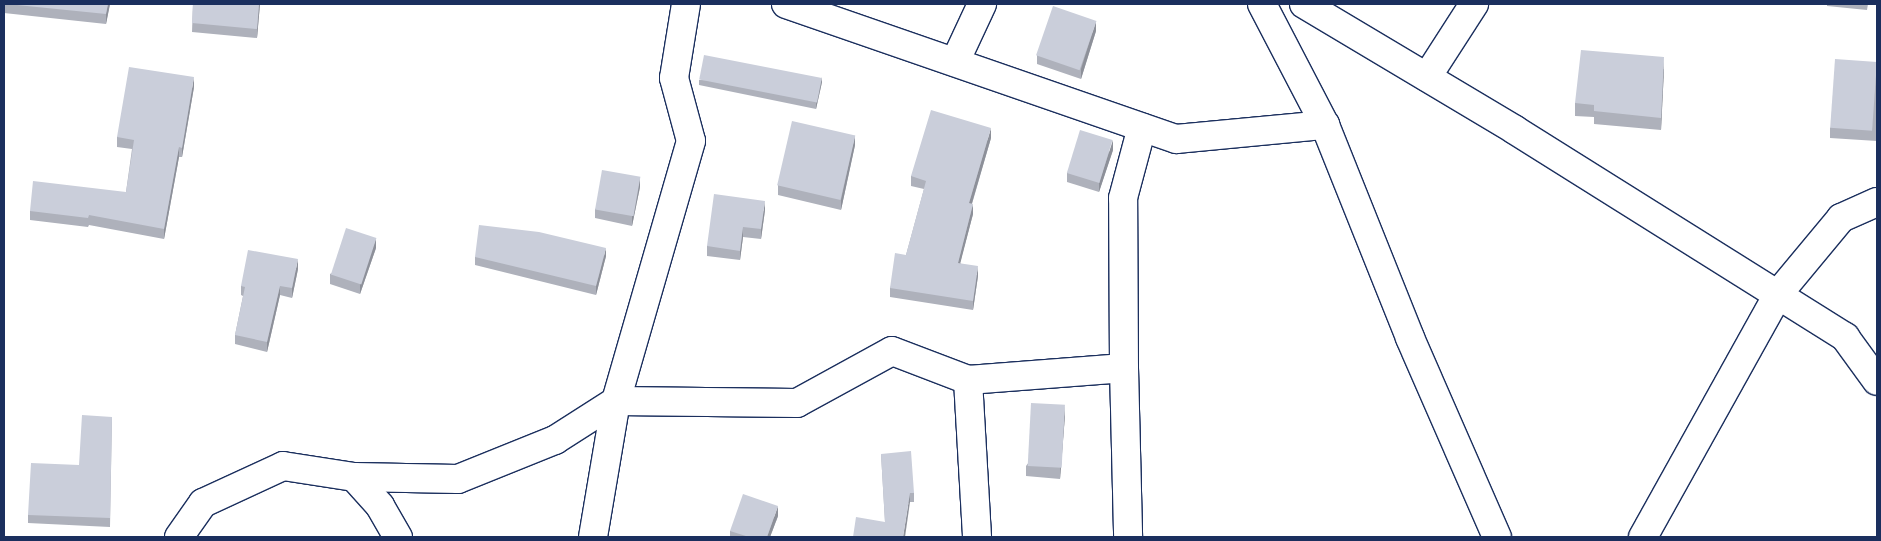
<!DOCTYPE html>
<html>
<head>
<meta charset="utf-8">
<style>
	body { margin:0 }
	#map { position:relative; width:1881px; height:541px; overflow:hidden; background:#fff; font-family:"Indie Flower",sans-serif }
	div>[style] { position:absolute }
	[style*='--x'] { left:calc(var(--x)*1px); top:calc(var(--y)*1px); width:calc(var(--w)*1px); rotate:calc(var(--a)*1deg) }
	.roads { filter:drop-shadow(1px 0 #1b2f5e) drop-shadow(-1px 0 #1b2f5e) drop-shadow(0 1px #1b2f5e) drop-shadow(0 -1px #1b2f5e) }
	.minor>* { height:28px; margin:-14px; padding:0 14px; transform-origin:14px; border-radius:14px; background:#fff }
	.wall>* { inset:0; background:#aeb1bb }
	.shaded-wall>* { inset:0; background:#8d9099 }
	.building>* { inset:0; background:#caceda; transform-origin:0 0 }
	span { translate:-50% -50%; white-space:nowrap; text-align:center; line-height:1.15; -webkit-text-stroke:4px #fff; paint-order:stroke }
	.frame { position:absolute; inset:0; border:5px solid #1b2f5e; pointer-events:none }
</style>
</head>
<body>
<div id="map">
	<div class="roads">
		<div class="minor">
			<div style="--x:686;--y:4;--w:75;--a:99.2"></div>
			<div style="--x:674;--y:78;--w:65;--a:74.9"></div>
			<div style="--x:691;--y:141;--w:271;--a:106.1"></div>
			<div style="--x:616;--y:401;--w:181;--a:0.6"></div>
			<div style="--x:797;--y:403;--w:108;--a:-28.7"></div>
			<div style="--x:892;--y:351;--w:81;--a:20.9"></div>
			<div style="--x:968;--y:380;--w:156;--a:-4.4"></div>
			<div style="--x:1124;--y:368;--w:170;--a:-90.3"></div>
			<div style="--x:1123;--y:198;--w:73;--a:-75"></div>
			<div style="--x:786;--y:4;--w:413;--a:19.1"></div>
			<div style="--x:1176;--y:139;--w:150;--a:-5.4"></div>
			<div style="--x:1262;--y:4;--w:136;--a:62.5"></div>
			<div style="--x:1325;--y:125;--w:229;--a:68.2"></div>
			<div style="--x:1410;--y:338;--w:217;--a:66.4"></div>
			<div style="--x:1304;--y:4;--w:246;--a:30.8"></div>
			<div style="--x:1515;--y:130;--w:390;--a:32.1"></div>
			<div style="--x:1845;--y:337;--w:54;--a:54"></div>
			<div style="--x:955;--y:62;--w:64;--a:-65"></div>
			<div style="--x:1427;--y:77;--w:87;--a:-57.2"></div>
			<div style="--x:1124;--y:368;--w:169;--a:88.6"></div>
			<div style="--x:968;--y:380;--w:157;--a:86.7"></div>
			<div style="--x:354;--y:477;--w:39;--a:48"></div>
			<div style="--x:380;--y:506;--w:36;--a:60"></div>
			<div style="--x:179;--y:537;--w:42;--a:-54.8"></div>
			<div style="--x:203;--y:503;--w:88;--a:-24.8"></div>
			<div style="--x:283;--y:466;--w:72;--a:8.8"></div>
			<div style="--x:354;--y:477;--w:104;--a:1.1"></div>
			<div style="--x:458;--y:479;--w:105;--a:-21.9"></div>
			<div style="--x:555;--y:440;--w:72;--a:-32.6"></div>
			<div style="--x:593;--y:537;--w:138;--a:-80.4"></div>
			<div style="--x:1643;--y:537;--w:278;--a:-60.9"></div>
			<div style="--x:1778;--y:294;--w:99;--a:-50.3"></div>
			<div style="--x:1841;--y:218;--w:39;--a:-24"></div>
		</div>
	</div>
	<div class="wall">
		<div style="clip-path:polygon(4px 4px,110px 4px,106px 24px,4px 13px)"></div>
		<div style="clip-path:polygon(193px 4px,260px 4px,257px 38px,192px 32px)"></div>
		<div style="clip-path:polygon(1827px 4px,1868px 4px,1867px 10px,1827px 6px)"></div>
		<div style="clip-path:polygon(1096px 31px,1081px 79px,1037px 64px,1037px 55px)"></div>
		<div style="clip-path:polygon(1877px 62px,1877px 141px,1830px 138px,1830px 128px)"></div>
		<div style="clip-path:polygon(1664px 69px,1661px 130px,1594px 124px,1594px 117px,1575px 116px,1575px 103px)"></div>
		<div style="clip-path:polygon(699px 80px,822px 82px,816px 109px,699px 85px)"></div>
		<div style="clip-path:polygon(194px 87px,182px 157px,179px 157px,164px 239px,89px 225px,88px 227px,30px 220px,30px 211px,126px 192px,132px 149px,117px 147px,117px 137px)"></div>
		<div style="clip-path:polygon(991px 138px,972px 204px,973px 214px,960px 263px,978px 276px,973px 310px,890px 297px,890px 288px,906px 255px,924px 189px,911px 186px,911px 176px)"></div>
		<div style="clip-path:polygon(855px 145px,841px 210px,778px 195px,778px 185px)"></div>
		<div style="clip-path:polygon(1113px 150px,1099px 192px,1067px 182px,1067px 173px)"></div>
		<div style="clip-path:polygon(640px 187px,632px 226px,595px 218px,595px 209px)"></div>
		<div style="clip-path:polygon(765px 210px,761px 239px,743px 237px,740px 260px,707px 256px,707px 246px)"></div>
		<div style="clip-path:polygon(376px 248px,360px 294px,330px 284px,330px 274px)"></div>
		<div style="clip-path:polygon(606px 256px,596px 295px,475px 265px,475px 257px)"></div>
		<div style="clip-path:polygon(298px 269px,292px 298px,280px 295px,267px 352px,235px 344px,235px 335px,243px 296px,241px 295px,241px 286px)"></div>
		<div style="clip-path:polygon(1065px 415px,1060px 479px,1026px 476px,1026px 466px)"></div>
		<div style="clip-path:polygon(112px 417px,110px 527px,28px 523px,28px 515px,79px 465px)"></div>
		<div style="clip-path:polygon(881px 454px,914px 493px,914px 502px,910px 502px,885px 522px)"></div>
		<div style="clip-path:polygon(778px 516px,770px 537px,730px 537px,730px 531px)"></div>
	</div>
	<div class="shaded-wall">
		<div style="clip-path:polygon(108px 4px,110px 4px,106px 24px,106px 14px)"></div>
		<div style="clip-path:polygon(259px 4px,260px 4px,257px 38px,257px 29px)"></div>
		<div style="clip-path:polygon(1096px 21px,1096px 31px,1081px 79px,1081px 69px)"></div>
		<div style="clip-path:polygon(1664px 57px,1664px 69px,1661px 130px,1661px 118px)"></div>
		<div style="clip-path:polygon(194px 77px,194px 87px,182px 157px,182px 148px)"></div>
		<div style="clip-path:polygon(822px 77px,822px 82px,816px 109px,816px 104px)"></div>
		<div style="clip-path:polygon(991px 128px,991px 138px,969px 213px,969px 203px)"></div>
		<div style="clip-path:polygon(855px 135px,855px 145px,841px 210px,841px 200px)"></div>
		<div style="clip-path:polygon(1113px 140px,1113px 150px,1099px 192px,1099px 183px)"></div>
		<div style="clip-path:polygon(179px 147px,179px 157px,164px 239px,164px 229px)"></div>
		<div style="clip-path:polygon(640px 177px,640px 187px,632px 226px,632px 216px)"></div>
		<div style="clip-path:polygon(765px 201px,765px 210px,761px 239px,761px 229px)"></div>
		<div style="clip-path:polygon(973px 204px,973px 214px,958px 272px,958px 263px)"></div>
		<div style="clip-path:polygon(743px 227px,743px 237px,740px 260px,740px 251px)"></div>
		<div style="clip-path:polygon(376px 238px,376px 248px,360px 294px,360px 284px)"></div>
		<div style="clip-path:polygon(606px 248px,606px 256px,596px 295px,596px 286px)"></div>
		<div style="clip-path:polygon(298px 259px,298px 269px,292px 298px,292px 288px)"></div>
		<div style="clip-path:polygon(978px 266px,978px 276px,973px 310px,973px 301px)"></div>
		<div style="clip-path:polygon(280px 286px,280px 295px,267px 352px,267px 342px)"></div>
		<div style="clip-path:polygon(1065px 405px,1065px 415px,1060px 479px,1060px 469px)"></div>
		<div style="clip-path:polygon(910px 493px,910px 502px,905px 537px,903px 537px)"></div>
		<div style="clip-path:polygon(778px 506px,778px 516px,770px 537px,767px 537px)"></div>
	</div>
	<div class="building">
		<div style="clip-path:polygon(7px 4px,108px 4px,106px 14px)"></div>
		<div style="clip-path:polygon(193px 4px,259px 4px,257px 29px,192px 23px)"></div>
		<div style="left:1053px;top:6px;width:46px;height:52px;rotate:19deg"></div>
		<div style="clip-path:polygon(1581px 50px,1664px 57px,1661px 118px,1594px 111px,1594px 105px,1575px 103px)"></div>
		<div style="left:704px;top:55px;width:120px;height:25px;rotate:11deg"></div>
		<div style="left:1835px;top:59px;width:42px;height:69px;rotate:4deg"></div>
		<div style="clip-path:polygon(129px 67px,194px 77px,182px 148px,179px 147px,164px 229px,89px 215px,88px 218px,30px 211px,33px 181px,126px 192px,134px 140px,117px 137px)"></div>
		<div style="clip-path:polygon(931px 110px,991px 128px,969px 203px,973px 204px,958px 263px,978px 266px,973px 301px,890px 288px,895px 253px,906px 255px,926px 181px,911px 176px)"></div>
		<div style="left:792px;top:121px;width:65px;height:66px;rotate:13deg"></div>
		<div style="left:1080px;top:130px;width:34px;height:45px;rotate:17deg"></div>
		<div style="left:602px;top:170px;width:39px;height:40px;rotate:10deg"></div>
		<div style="clip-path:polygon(714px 194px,765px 201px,761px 229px,743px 227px,740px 251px,707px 246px)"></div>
		<div style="clip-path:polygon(479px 225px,539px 232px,606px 248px,596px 286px,475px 257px)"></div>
		<div style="left:346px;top:228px;width:32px;height:49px;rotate:18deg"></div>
		<div style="clip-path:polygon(248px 250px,298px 259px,292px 288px,280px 286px,267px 342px,235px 335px,245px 287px,241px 286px)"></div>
		<div style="left:1031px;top:403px;width:34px;height:63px;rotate:3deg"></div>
		<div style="clip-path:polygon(82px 415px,112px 417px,110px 518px,28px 515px,31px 463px,79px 465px)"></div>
		<div style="clip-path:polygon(911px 451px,914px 493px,910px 493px,903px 537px,853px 537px,856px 517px,885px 522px,881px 454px)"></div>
		<div style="clip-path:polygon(743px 494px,778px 506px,767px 537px,749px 537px,730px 531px)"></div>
	</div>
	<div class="frame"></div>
</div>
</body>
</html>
